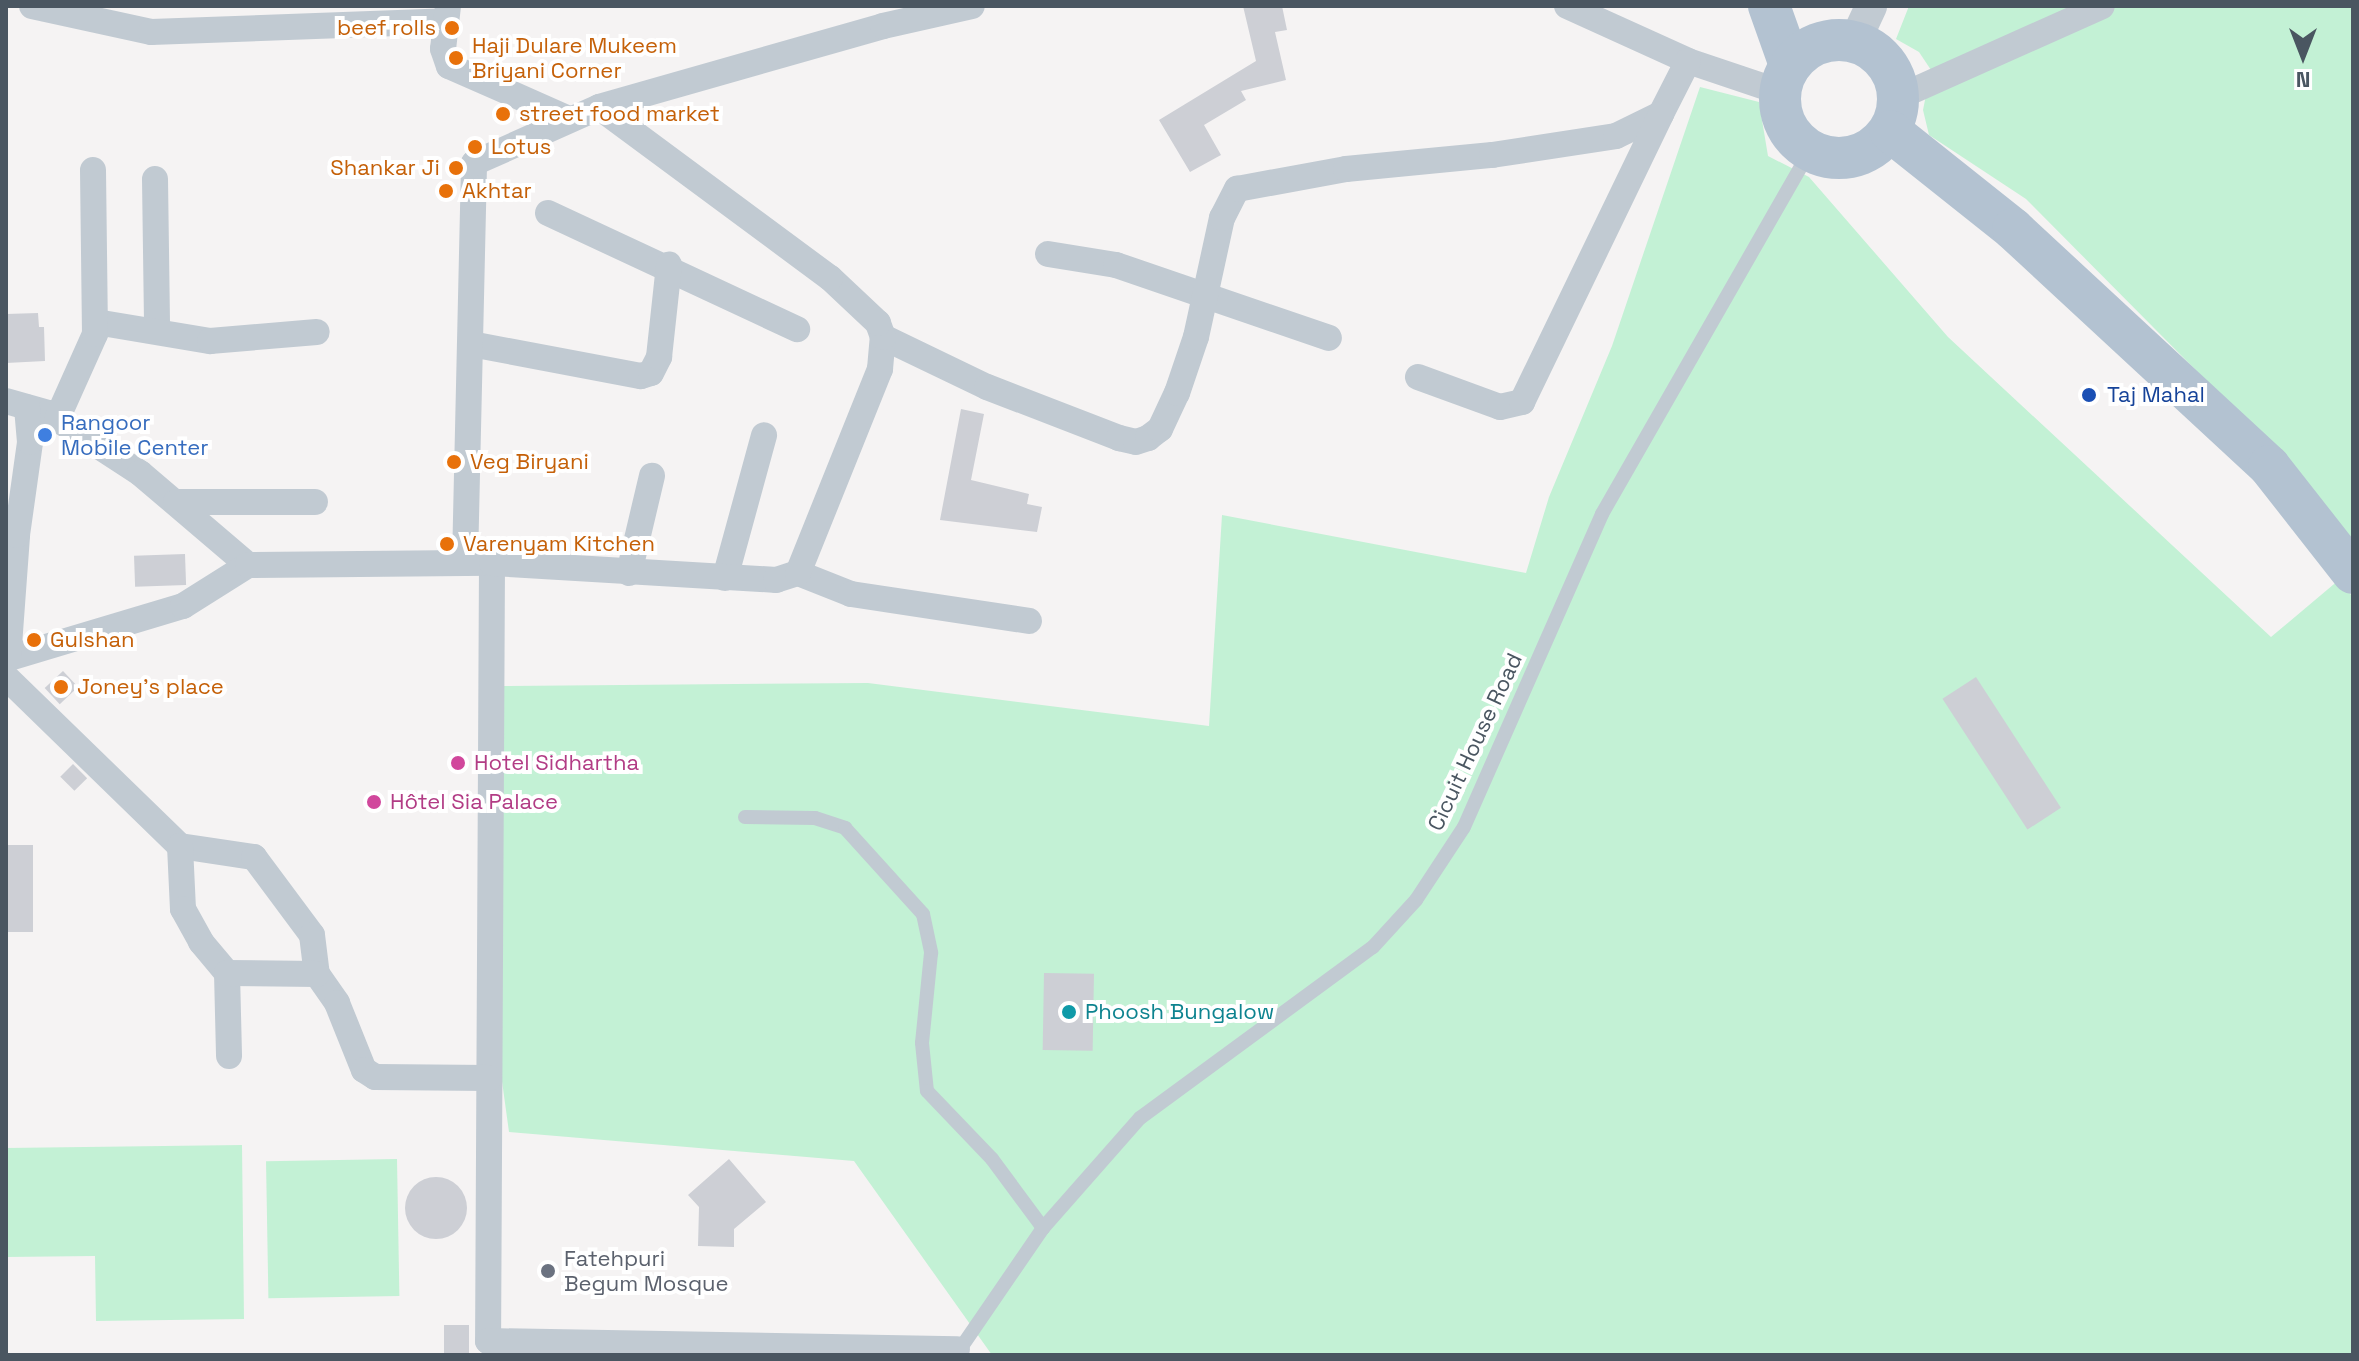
<!DOCTYPE html>
<html>
<head>
<meta charset="utf-8">
<style>
	body { margin:0 }
	#map { position:relative; width:2359px; height:1361px; overflow:hidden; background:#f5f3f3; font-family:"Space Grotesk",sans-serif }
	div>[style] { position:absolute }
	[style*='--x'] { left:calc(var(--x)*1px); top:calc(var(--y)*1px); width:calc(var(--w)*1px); rotate:calc(var(--a)*1deg) }
	.green>* { inset:0; background:#c3f1d5; transform-origin:0 0 }
	.building>* { inset:0; background:#cdcfd5; transform-origin:0 0 }
	.round { border-radius:50% }
	.service>* { height:14px; margin:-7px; padding:0 7px; transform-origin:7px; border-radius:7px; background:#c1cad2 }
	.minor>* { height:26px; margin:-13px; padding:0 13px; transform-origin:13px; border-radius:13px; background:#c1cad2 }
	.tertiary>* { height:32px; margin:-16px; padding:0 16px; transform-origin:16px; border-radius:16px; background:#c1cad2 }
	.primary>* { height:42px; margin:-21px; padding:0 21px; transform-origin:21px; border-radius:21px; background:#b3c2d1 }
	.primary>.ring { margin:-21px; padding:0; box-sizing:content-box; background:none; border:42px solid #b3c2d1; border-radius:50% }
	.dots>* { width:22px; height:22px; translate:-50% -50%; box-sizing:border-box; border:4px solid #fff; border-radius:50% }
	span { translate:-50% -50%; white-space:nowrap; text-align:center; line-height:1.15; -webkit-text-stroke:8px #fff; paint-order:stroke }
	.food-label { font-size:22px; color:#c56008 }
	.right { translate:-100% -50%; text-align:right }
	.left { translate:0 -50%; text-align:left }
	.transit-label { font-size:22px; color:#164399 }
	.shop-label { font-size:22px; color:#366cbe }
	.street-label { font-size:22px; color:#4a5661 }
	.hotel-label { font-size:22px; color:#b23c85 }
	.culture-label { font-size:22px; color:#0d838f }
	.worship-label { font-size:22px; color:#5b616d }
	.frame { position:absolute; inset:0; border:8px solid #4a5661; pointer-events:none }
	.north { position:absolute; left:2263px; top:16px; width:80px; height:80px; -webkit-text-stroke:6px #fff; paint-order:stroke; rotate:180deg; font-size:22px; font-weight:700; line-height:32px; text-align:center; color:#4a5661 }
	.north::after { content:''; display:block; margin:auto; width:28px; height:36px; background:#4a5661; clip-path:polygon(50% 0,100% 100%,50% 72%,0 100%) }
</style>
</head>
<body>
<div id="map">
	<div class="green">
		<div style="clip-path:polygon(1909px 6px,2353px 6px,2353px 542px,2280px 455px,2026px 199px,1929px 135px,1923px 110px,1931px 70px,1919px 52px,1896px 39px)"></div>
		<div style="clip-path:polygon(1700px 87px,1759px 102px,1768px 156px,1809px 177px,1948px 337px,2271px 637px,2340px 579px,2353px 598px,2353px 1355px,992px 1355px,854px 1161px,509px 1132px,501px 1074px,501px 686px,868px 683px,1209px 726px,1222px 515px,1526px 573px,1549px 497px,1612px 346px)"></div>
		<div style="clip-path:polygon(242px 1145px,244px 1319px,96px 1321px,95px 1256px,6px 1257px,6px 1148px)"></div>
		<div style="left:397px;top:1159px;width:137px;height:131px;rotate:89deg"></div>
	</div>
	<div class="building">
		<div style="clip-path:polygon(1243px 6px,1282px 6px,1287px 30px,1275px 32px,1286px 80px,1241px 91px,1246px 100px,1204px 125px,1221px 155px,1190px 172px,1159px 120px,1256px 61px)"></div>
		<div style="clip-path:polygon(38px 313px,39px 327px,44px 327px,45px 361px,6px 363px,6px 314px)"></div>
		<div style="clip-path:polygon(961px 409px,984px 414px,971px 480px,1029px 494px,1027px 504px,1042px 507px,1037px 532px,940px 520px)"></div>
		<div style="left:185px;top:554px;width:31px;height:51px;rotate:88deg"></div>
		<div style="left:63px;top:671px;width:22px;height:25px;rotate:47deg"></div>
		<div style="left:1976px;top:677px;width:156px;height:40px;rotate:57deg"></div>
		<div style="left:73px;top:764px;width:20px;height:18px;rotate:45deg"></div>
		<div style="left:6px;top:845px;width:27px;height:87px"></div>
		<div style="left:1044px;top:973px;width:50px;height:77px;rotate:1deg"></div>
		<div style="clip-path:polygon(729px 1159px,766px 1202px,734px 1229px,734px 1247px,698px 1246px,699px 1207px,688px 1195px)"></div>
		<div class="round" style="left:405px;top:1177px;width:62px;height:62px"></div>
		<div style="left:444px;top:1325px;width:25px;height:30px"></div>
	</div>
	<div class="service">
		<div style="--x:745;--y:817;--w:70;--a:0.8"></div>
		<div style="--x:815;--y:818;--w:32;--a:18"></div>
		<div style="--x:845;--y:828;--w:116;--a:47.8"></div>
		<div style="--x:923;--y:914;--w:40;--a:78"></div>
		<div style="--x:931;--y:953;--w:90;--a:95.7"></div>
		<div style="--x:922;--y:1043;--w:48;--a:84.1"></div>
		<div style="--x:927;--y:1091;--w:94;--a:46.3"></div>
		<div style="--x:992;--y:1159;--w:86;--a:53.5"></div>
		<div style="--x:956;--y:1355;--w:154;--a:-55.6"></div>
		<div style="--x:1043;--y:1228;--w:147;--a:-48.6"></div>
		<div style="--x:1140;--y:1118;--w:289;--a:-36.3"></div>
		<div style="--x:1373;--y:947;--w:64;--a:-47.5"></div>
		<div style="--x:1416;--y:900;--w:87;--a:-56.7"></div>
		<div style="--x:1464;--y:827;--w:342;--a:-66.2"></div>
		<div style="--x:1602;--y:514;--w:418;--a:-60.2"></div>
	</div>
	<div class="minor">
		<div style="--x:32;--y:6;--w:122;--a:12.3"></div>
		<div style="--x:151;--y:32;--w:295;--a:-2.1"></div>
		<div style="--x:448;--y:6;--w:43;--a:96.6"></div>
		<div style="--x:443;--y:49;--w:18;--a:71"></div>
		<div style="--x:449;--y:66;--w:129;--a:23.8"></div>
		<div style="--x:1567;--y:6;--w:133;--a:24.4"></div>
		<div style="--x:1688;--y:61;--w:97;--a:18.6"></div>
		<div style="--x:1899;--y:97;--w:222;--a:-24.1"></div>
		<div style="--x:155;--y:179;--w:152;--a:89.2"></div>
		<div style="--x:548;--y:213;--w:275;--a:25"></div>
		<div style="--x:1048;--y:254;--w:69;--a:9.2"></div>
		<div style="--x:1116;--y:265;--w:225;--a:18.9"></div>
		<div style="--x:96;--y:322;--w:116;--a:9.5"></div>
		<div style="--x:210;--y:341;--w:107;--a:-4.8"></div>
		<div style="--x:883;--y:337;--w:115;--a:25.7"></div>
		<div style="--x:987;--y:387;--w:142;--a:21.1"></div>
		<div style="--x:1119;--y:438;--w:17;--a:13"></div>
		<div style="--x:1136;--y:442;--w:13;--a:-18"></div>
		<div style="--x:1148;--y:438;--w:15;--a:-37"></div>
		<div style="--x:1160;--y:429;--w:40;--a:-65"></div>
		<div style="--x:1177;--y:393;--w:59;--a:-71.3"></div>
		<div style="--x:1196;--y:337;--w:122;--a:-77.7"></div>
		<div style="--x:1222;--y:218;--w:33;--a:-63"></div>
		<div style="--x:1237;--y:189;--w:111;--a:-10.4"></div>
		<div style="--x:1346;--y:169;--w:147;--a:-5.5"></div>
		<div style="--x:1492;--y:155;--w:125;--a:-8.7"></div>
		<div style="--x:1616;--y:136;--w:50;--a:-26.1"></div>
		<div style="--x:1661;--y:114;--w:59;--a:-63"></div>
		<div style="--x:471;--y:344;--w:173;--a:10.7"></div>
		<div style="--x:641;--y:376;--w:10;--a:-17"></div>
		<div style="--x:651;--y:373;--w:18;--a:-63"></div>
		<div style="--x:659;--y:357;--w:93;--a:-83.8"></div>
		<div style="--x:1418;--y:377;--w:87;--a:20.1"></div>
		<div style="--x:1500;--y:407;--w:23;--a:-13"></div>
		<div style="--x:1522;--y:402;--w:320;--a:-64.2"></div>
		<div style="--x:6;--y:401;--w:44;--a:15.9"></div>
		<div style="--x:48;--y:413;--w:110;--a:33.1"></div>
		<div style="--x:140;--y:473;--w:142;--a:40.4"></div>
		<div style="--x:57;--y:419;--w:93;--a:-65.9"></div>
		<div style="--x:95;--y:334;--w:164;--a:-90.7"></div>
		<div style="--x:176;--y:502;--w:139;--a:0"></div>
		<div style="--x:465;--y:562;--w:399;--a:-88.7"></div>
		<div style="--x:474;--y:163;--w:137;--a:-24.1"></div>
		<div style="--x:599;--y:107;--w:295;--a:-15.9"></div>
		<div style="--x:883;--y:26;--w:91;--a:-12.7"></div>
		<div style="--x:492;--y:563;--w:778;--a:90.29"></div>
		<div style="--x:488;--y:1341;--w:469;--a:1"></div>
		<div style="--x:629;--y:573;--w:100;--a:-76.7"></div>
		<div style="--x:798;--y:573;--w:57;--a:21.6"></div>
		<div style="--x:851;--y:594;--w:180;--a:8.6"></div>
		<div style="--x:725;--y:578;--w:148;--a:-74.7"></div>
		<div style="--x:6;--y:659;--w:185;--a:-16.7"></div>
		<div style="--x:183;--y:606;--w:77;--a:-32.2"></div>
		<div style="--x:248;--y:565;--w:244;--a:-0.5"></div>
		<div style="--x:492;--y:563;--w:285;--a:3.4"></div>
		<div style="--x:776;--y:580;--w:23;--a:-18"></div>
		<div style="--x:798;--y:573;--w:220;--a:-68.1"></div>
		<div style="--x:880;--y:369;--w:32;--a:-85"></div>
		<div style="--x:883;--y:337;--w:15;--a:-110"></div>
		<div style="--x:878;--y:323;--w:66;--a:-136.8"></div>
		<div style="--x:830;--y:278;--w:287;--a:-143.5"></div>
		<div style="--x:8;--y:659;--w:124;--a:-85.8"></div>
		<div style="--x:17;--y:535;--w:94;--a:-82"></div>
		<div style="--x:30;--y:442;--w:35;--a:-95"></div>
		<div style="--x:6;--y:677;--w:243;--a:44.2"></div>
		<div style="--x:180;--y:846;--w:75;--a:8.5"></div>
		<div style="--x:254;--y:857;--w:97;--a:53.4"></div>
		<div style="--x:312;--y:935;--w:39;--a:83"></div>
		<div style="--x:317;--y:974;--w:35;--a:55"></div>
		<div style="--x:337;--y:1003;--w:72;--a:68.1"></div>
		<div style="--x:364;--y:1070;--w:13;--a:32"></div>
		<div style="--x:375;--y:1077;--w:114;--a:0.5"></div>
		<div style="--x:180;--y:846;--w:63;--a:87.3"></div>
		<div style="--x:183;--y:909;--w:38;--a:61"></div>
		<div style="--x:201;--y:942;--w:40;--a:50"></div>
		<div style="--x:227;--y:973;--w:83;--a:88.6"></div>
		<div style="--x:227;--y:973;--w:90;--a:0.6"></div>
	</div>
	<div class="tertiary">
		<div style="--x:1855;--y:41;--w:38;--a:-65"></div>
	</div>
	<div class="primary">
		<div style="--x:1769;--y:6;--w:63;--a:70.4"></div>
		<div class="ring" style="left:1780px;top:40px;width:76px;height:76px"></div>
		<div style="--x:1890;--y:131;--w:157;--a:38.5"></div>
		<div style="--x:2013;--y:229;--w:349;--a:42.8"></div>
		<div style="--x:2269;--y:466;--w:136;--a:51.9"></div>
	</div>
	<div class="dots">
		<div style="left:452px;top:28px;background:#e8710a"></div>
		<div style="left:456px;top:58px;background:#e8710a"></div>
		<div style="left:503px;top:114px;background:#e8710a"></div>
		<div style="left:475px;top:147px;background:#e8710a"></div>
		<div style="left:456px;top:168px;background:#e8710a"></div>
		<div style="left:446px;top:191px;background:#e8710a"></div>
		<div style="left:2089px;top:395px;background:#1a4fb4"></div>
		<div style="left:45px;top:435px;background:#3f7fe0"></div>
		<div style="left:454px;top:462px;background:#e8710a"></div>
		<div style="left:447px;top:544px;background:#e8710a"></div>
		<div style="left:34px;top:640px;background:#e8710a"></div>
		<div style="left:61px;top:687px;background:#e8710a"></div>
		<div style="left:458px;top:763px;background:#d1479c"></div>
		<div style="left:374px;top:802px;background:#d1479c"></div>
		<div style="left:1069px;top:1012px;background:#0f9aa8"></div>
		<div style="left:548px;top:1271px;background:#6b7280"></div>
	</div>
	<div class="food-label">
		<span class="right" style="left:436px;top:28px">beef rolls</span>
		<span class="left" style="left:472px;top:58px">Haji Dulare Mukeem<br>Briyani Corner</span>
		<span class="left" style="left:519px;top:114px">street food market</span>
		<span class="left" style="left:491px;top:147px">Lotus</span>
		<span class="right" style="left:440px;top:168px">Shankar Ji</span>
		<span class="left" style="left:462px;top:191px">Akhtar</span>
		<span class="left" style="left:470px;top:462px">Veg Biryani</span>
		<span class="left" style="left:463px;top:544px">Varenyam Kitchen</span>
		<span class="left" style="left:50px;top:640px">Gulshan</span>
		<span class="left" style="left:77px;top:687px">Joney's place</span>
	</div>
	<div class="transit-label">
		<span class="left" style="left:2107px;top:395px">Taj Mahal</span>
	</div>
	<div class="shop-label">
		<span class="left" style="left:61px;top:435px">Rangoor<br>Mobile Center</span>
	</div>
	<div class="street-label">
		<span style="left:1475px;top:742px;rotate:-65deg">Cicuit House Road</span>
	</div>
	<div class="hotel-label">
		<span class="left" style="left:474px;top:763px">Hotel Sidhartha</span>
		<span class="left" style="left:390px;top:802px">Hôtel Sia Palace</span>
	</div>
	<div class="culture-label">
		<span class="left" style="left:1085px;top:1012px">Phoosh Bungalow</span>
	</div>
	<div class="worship-label">
		<span class="left" style="left:564px;top:1271px">Fatehpuri<br>Begum Mosque</span>
	</div>
	<div class="frame"></div>
	<div class="north">N</div>
</div>
</body>
</html>
